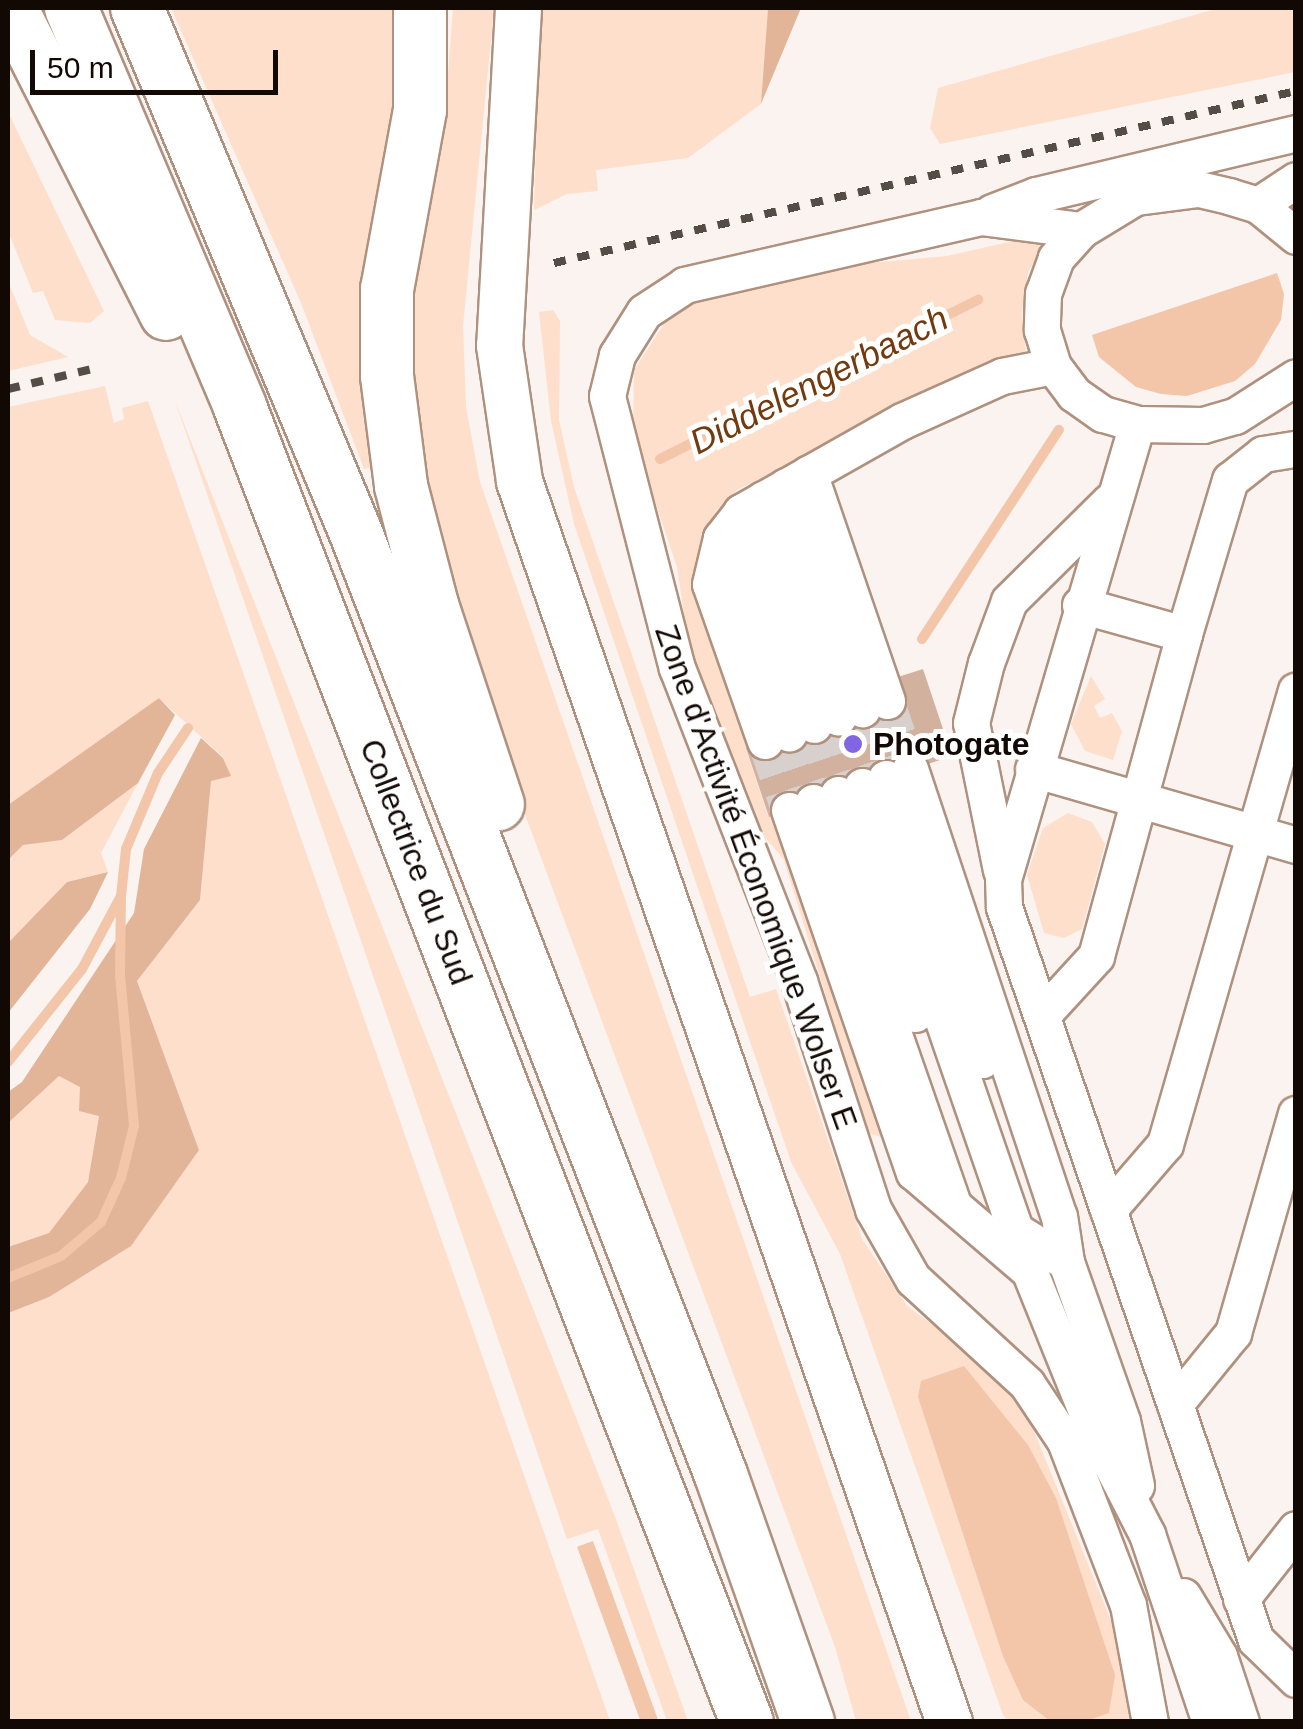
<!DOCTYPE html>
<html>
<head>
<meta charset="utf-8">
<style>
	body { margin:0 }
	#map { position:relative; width:1303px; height:1729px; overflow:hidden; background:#faf3ef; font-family:Arial,sans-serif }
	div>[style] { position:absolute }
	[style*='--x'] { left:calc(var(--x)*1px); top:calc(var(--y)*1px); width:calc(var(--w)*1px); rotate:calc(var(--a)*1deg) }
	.green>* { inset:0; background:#fddfcc }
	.forest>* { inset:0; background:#e2b498 }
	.water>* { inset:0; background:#f3c5a9; transform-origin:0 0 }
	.stream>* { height:10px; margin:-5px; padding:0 5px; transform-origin:5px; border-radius:5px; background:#f3c5a9 }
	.building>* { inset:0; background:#d2b29f }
	.minor-tunnel>* { height:35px; margin-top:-17.5px; transform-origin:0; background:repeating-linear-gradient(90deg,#d7d0cc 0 35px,transparent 0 53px) }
	.roads { filter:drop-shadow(2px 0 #af917f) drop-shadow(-2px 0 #af917f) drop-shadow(0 2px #af917f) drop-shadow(0 -2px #af917f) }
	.minor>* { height:35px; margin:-17.5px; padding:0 17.5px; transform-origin:17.5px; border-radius:17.5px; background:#fff }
	.major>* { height:45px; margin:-22.5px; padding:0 22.5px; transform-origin:22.5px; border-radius:22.5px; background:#fff }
	.highway>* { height:52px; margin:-26px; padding:0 26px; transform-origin:26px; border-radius:26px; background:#fff }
	.rail>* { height:8px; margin-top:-4px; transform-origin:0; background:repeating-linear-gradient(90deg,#554c47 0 12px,transparent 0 24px) }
	.dots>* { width:28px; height:28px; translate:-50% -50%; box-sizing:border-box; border:5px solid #fff; border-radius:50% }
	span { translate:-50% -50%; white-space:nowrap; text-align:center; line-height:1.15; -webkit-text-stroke:10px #fff; paint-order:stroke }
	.poi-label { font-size:32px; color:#130904; font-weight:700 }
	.left { translate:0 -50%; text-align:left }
	.street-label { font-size:32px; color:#130904 }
	.water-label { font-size:35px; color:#723a0e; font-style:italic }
	.frame { position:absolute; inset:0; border:10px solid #130904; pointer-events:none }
	.scale { position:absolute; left:30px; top:50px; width:248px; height:45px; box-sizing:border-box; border:5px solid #130904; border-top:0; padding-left:12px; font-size:30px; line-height:35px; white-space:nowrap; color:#130904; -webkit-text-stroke:8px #fff; paint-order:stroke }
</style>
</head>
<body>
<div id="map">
	<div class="green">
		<div style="clip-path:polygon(171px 8px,408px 8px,383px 465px,364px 469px,301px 303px)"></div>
		<div style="clip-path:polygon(453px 8px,494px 8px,463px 326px,466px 407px,480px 482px,911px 1721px,856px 1721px,835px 1647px,489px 718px,424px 482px,406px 378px,407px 289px,447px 89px)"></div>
		<div style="clip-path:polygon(540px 8px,768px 8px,761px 104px,688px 158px,596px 170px,598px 191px,567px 194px,534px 210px)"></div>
		<div style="clip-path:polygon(1219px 8px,1295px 8px,1295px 72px,940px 144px,930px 128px,938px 88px)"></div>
		<div style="clip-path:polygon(8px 112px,104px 311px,90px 323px,55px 320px,43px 291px,33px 293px,8px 231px)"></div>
		<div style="clip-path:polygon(1027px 238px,1046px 242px,1028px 272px,1022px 313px,1026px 357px,994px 362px,737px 490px,716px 511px,695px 563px,696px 589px,751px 746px,746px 749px,768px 816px,777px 814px,885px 1132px,881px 1137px,868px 1133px,784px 860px,740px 807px,691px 661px,677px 567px,633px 436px,634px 370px,666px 321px,696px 302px,837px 266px,947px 256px)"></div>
		<div style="clip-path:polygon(8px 281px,30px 335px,68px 357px,8px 371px)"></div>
		<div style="clip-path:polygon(553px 310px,560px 321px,559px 420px,574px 487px,750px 997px,776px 989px,862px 1239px,907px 1306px,987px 1365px,1025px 1409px,1129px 1665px,1129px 1721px,1008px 1721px,1003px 1715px,840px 1254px,791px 1162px,574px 524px,551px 421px,539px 312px)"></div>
		<div style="clip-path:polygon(105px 386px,114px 423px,124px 419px,122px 408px,148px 401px,610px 1721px,8px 1721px,8px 1309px,199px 1150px,137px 981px,200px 900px,211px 780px,230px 775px,223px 757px,159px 698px,8px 805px,8px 407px)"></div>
		<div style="clip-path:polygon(175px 401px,616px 1519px,688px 1721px,667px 1721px,598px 1529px,567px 1539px)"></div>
		<div style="clip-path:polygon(1091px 676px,1105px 699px,1094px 706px,1100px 718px,1112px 713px,1122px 731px,1113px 760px,1085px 751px,1071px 724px)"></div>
		<div style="clip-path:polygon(138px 783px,101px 853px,108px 872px,67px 882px,8px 943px,8px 860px,23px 845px,62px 840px)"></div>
		<div style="clip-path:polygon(1068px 813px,1092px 822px,1105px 844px,1082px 929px,1064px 938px,1044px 933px,1027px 875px,1043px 828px)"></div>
		<div style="clip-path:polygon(59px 1076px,81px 1087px,99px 1115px,88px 1182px,49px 1233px,8px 1247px,8px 1123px)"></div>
	</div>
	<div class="forest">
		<div style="clip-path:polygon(768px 8px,801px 8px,761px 104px)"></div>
		<div style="clip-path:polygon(159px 698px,175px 715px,138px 783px,62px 840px,23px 845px,8px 860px,8px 805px)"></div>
		<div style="clip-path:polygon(201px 738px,223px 758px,231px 776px,211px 781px,200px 900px,137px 981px,199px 1150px,131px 1246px,49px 1297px,8px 1313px,8px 1247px,49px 1233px,88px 1182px,99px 1116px,79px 1111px,80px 1087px,59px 1076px,8px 1123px,8px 1092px,22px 1082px,134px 913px,144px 849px)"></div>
		<div style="clip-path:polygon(108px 872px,90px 909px,8px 1013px,8px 943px,67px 882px)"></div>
	</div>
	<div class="water">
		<div style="clip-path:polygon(1277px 273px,1284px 294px,1281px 320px,1255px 364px,1235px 381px,1187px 396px,1161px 394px,1136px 387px,1099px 357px,1092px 335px)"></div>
		<div style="clip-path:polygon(964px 1366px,1028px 1445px,1056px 1498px,1115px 1675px,1109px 1713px,1086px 1721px,1050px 1721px,1023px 1700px,1003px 1656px,918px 1397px,921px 1381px)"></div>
		<div style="left:593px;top:1541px;width:191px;height:17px;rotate:70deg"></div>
	</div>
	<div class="stream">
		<div style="--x:660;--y:459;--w:356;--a:-26.6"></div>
		<div style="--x:922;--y:639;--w:250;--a:-56.8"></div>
		<div style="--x:8;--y:1062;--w:119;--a:-51.5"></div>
		<div style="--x:82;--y:969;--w:83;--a:-61.9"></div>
		<div style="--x:121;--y:896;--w:47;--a:-83.9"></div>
		<div style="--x:126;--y:849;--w:82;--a:-67.2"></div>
		<div style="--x:158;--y:773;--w:54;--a:-56.3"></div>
		<div style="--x:8;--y:1278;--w:57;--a:-22.5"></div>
		<div style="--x:61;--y:1256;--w:52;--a:-40.4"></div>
		<div style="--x:101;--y:1222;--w:48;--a:-65.6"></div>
		<div style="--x:121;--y:1178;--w:54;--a:-76"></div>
		<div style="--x:134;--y:1126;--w:152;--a:-95.3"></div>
		<div style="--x:120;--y:975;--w:79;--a:-89.3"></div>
	</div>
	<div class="building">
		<div style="clip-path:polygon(923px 669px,952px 756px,769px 817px,746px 748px,905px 695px,898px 677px)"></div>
	</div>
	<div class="minor-tunnel">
		<div style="--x:887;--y:701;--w:72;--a:71.3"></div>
		<div style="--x:862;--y:709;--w:73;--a:70.8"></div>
		<div style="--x:838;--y:717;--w:73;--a:70.8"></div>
		<div style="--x:814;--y:725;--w:73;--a:70.8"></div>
		<div style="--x:789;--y:733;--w:73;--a:70.8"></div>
		<div style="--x:765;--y:741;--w:73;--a:70.8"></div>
	</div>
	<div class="roads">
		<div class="minor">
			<div style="--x:1258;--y:205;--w:45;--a:-33.3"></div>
			<div style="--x:992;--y:212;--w:47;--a:-21.1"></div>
			<div style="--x:1036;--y:195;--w:267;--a:-13.4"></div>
			<div style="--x:1081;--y:230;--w:101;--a:-172.6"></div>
			<div style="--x:981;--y:217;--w:304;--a:167.1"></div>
			<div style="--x:685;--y:285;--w:49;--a:146.6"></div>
			<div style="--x:644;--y:312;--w:51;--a:122.1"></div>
			<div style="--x:617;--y:355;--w:42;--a:103.7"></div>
			<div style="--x:607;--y:396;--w:281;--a:75.6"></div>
			<div style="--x:677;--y:668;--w:336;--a:68.7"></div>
			<div style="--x:799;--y:981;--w:240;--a:72"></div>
			<div style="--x:873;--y:1209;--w:81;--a:60.3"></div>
			<div style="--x:913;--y:1279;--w:155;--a:42.6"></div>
			<div style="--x:1027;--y:1384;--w:69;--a:56.3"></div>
			<div style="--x:1065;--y:1441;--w:176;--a:69"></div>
			<div style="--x:1128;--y:1605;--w:119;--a:79.4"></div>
			<div style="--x:1296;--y:236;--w:49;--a:-140.8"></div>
			<div style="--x:1258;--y:205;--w:30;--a:-163"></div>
			<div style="--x:1229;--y:196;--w:32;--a:-167"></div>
			<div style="--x:1198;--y:189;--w:64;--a:172.8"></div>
			<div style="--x:1135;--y:197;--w:63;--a:148.6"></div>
			<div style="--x:1081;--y:230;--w:38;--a:132"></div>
			<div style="--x:1056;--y:258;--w:37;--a:110"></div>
			<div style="--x:1043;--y:293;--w:37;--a:92"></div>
			<div style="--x:1042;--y:330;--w:38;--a:73"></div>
			<div style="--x:1053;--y:366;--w:35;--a:53"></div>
			<div style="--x:1074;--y:394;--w:35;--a:35"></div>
			<div style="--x:1103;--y:414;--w:35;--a:16"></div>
			<div style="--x:1137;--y:424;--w:66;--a:0.9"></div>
			<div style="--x:1203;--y:425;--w:33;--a:-16"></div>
			<div style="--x:1235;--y:416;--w:72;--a:-32.6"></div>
			<div style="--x:1137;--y:424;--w:474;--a:106.4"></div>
			<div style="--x:1003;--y:879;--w:28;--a:88"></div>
			<div style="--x:1004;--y:907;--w:775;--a:71.03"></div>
			<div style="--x:1256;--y:1640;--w:56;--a:44.3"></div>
			<div style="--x:809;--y:473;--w:241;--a:71.1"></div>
			<div style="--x:786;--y:486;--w:236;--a:71.2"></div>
			<div style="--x:763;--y:499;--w:231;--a:71"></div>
			<div style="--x:741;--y:512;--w:225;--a:71.1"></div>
			<div style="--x:721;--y:538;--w:207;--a:70.8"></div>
			<div style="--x:1184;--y:634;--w:161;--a:-73.4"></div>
			<div style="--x:1230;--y:480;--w:42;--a:-38.2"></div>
			<div style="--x:1263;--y:454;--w:33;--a:-9"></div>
			<div style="--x:765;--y:741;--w:166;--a:-109.3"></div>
			<div style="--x:710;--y:584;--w:47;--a:-76.6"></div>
			<div style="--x:721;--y:538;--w:33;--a:-52"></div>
			<div style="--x:741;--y:512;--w:185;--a:-29.5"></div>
			<div style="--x:902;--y:421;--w:110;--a:-24.2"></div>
			<div style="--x:1002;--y:376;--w:52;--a:-11.1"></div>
			<div style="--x:910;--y:769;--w:471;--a:71.6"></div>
			<div style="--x:1059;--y:1216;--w:47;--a:81.3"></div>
			<div style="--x:1033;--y:769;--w:274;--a:16.1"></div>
			<div style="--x:886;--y:778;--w:298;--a:71.2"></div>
			<div style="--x:862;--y:786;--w:512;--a:70.96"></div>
			<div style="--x:1029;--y:1270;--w:176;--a:68"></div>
			<div style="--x:1095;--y:1433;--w:114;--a:62.8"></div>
			<div style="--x:1147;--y:1534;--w:198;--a:71.5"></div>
			<div style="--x:838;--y:794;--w:233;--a:70.7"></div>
			<div style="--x:813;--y:802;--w:427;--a:70.8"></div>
			<div style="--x:789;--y:810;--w:383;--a:71"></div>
			<div style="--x:914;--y:1172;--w:146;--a:40.6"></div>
			<div style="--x:1001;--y:870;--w:150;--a:-101.5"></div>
			<div style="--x:971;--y:723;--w:62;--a:-76"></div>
			<div style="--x:986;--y:663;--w:66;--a:-69.6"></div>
			<div style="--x:1009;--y:601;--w:141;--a:-44.7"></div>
			<div style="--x:1042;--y:1015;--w:80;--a:-47.5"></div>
			<div style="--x:1096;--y:956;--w:334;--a:-74.7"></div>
			<div style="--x:1184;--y:634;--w:108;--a:-164.4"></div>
			<div style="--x:1108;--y:1210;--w:87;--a:-49.2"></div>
			<div style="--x:1165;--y:1144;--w:472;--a:-73.9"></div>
			<div style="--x:1015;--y:1230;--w:60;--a:32.1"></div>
			<div style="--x:1066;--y:1262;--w:169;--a:70.6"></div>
			<div style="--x:1122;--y:1421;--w:66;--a:77.7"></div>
			<div style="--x:1175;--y:1404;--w:92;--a:-50.8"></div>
			<div style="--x:1233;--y:1333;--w:228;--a:-74"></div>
			<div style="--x:1183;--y:1596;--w:70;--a:59"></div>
			<div style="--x:1219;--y:1656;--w:70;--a:71.6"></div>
			<div style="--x:1241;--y:1599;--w:89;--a:-51.8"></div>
		</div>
		<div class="major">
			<div style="--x:518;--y:8;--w:338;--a:93.2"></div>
			<div style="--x:499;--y:345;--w:137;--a:81.6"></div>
			<div style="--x:519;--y:481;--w:1313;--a:70.89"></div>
		</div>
		<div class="highway">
			<div style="--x:11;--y:8;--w:343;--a:63.1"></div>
			<div style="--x:71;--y:8;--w:433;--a:67"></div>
			<div style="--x:240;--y:407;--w:1409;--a:68.92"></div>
			<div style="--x:137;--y:8;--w:569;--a:67.36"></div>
			<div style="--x:356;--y:533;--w:1010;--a:68.82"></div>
			<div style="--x:721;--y:1475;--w:262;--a:70.6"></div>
			<div style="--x:420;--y:8;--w:102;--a:90"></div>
			<div style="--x:420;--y:110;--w:182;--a:100.4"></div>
			<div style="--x:387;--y:289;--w:87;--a:90"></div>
			<div style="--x:387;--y:376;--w:111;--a:82.7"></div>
			<div style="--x:401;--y:486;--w:123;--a:75.4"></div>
			<div style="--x:432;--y:605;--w:210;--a:71.7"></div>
		</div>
	</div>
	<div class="rail">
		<div style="--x:554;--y:263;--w:762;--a:-13.05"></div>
		<div style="--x:8;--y:389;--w:95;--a:-13.4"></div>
	</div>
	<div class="dots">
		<div style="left:853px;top:744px;background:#8265e1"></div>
	</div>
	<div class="poi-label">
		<span class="left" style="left:873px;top:744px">Photogate</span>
	</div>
	<div class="street-label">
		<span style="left:416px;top:862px;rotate:69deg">Collectrice du Sud</span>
		<span style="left:756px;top:877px;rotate:70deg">Zone d'Activité Économique Wolser E</span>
	</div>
	<div class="water-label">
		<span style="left:819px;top:380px;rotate:-27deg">Diddelengerbaach</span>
	</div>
	<div class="frame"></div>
	<div class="scale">50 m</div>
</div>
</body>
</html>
